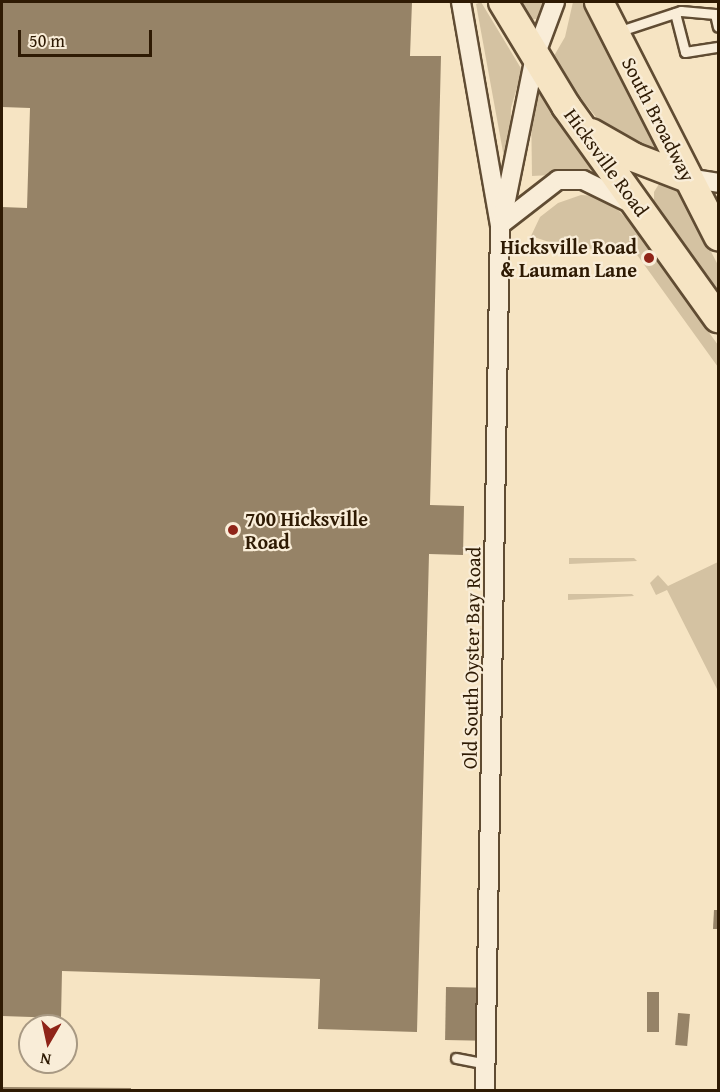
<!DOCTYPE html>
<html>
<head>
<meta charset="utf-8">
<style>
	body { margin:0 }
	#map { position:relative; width:720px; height:1092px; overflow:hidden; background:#f6e4c3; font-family:"Gentium Book Plus",serif }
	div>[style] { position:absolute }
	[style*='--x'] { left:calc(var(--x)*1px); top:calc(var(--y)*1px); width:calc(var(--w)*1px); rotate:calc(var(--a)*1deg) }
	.green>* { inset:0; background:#d4c2a2 }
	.building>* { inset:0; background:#968367; transform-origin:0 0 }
	.roads { filter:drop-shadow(2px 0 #604c33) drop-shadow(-2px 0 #604c33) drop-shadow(0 2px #604c33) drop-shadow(0 -2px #604c33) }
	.service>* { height:9px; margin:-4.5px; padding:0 4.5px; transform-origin:4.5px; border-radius:4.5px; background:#f9edd8 }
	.minor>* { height:18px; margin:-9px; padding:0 9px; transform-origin:9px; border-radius:9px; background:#f9edd8 }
	.primary>* { height:28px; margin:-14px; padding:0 14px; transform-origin:14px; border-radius:14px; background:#f6e4c3 }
	.dots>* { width:16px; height:16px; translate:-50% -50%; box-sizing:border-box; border:3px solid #f9edd8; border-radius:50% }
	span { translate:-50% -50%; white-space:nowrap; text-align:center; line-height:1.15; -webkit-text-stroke:4.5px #f9edd8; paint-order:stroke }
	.street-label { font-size:20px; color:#2e1a03 }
	.poi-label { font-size:20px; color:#2e1a03; font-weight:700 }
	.right { translate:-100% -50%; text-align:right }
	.left { translate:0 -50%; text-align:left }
	.frame { position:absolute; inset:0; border:3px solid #2e1a03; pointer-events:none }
	.north { position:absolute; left:18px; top:1014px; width:60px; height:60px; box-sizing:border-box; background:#f9edd8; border:2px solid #a89983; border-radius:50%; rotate:189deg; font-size:16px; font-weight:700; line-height:24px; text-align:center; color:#2e1a03 }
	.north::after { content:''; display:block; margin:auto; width:21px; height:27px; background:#8f2418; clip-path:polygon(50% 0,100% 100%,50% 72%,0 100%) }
	.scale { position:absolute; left:18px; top:30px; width:134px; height:27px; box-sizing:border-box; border:3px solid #2e1a03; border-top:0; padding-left:8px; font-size:18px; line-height:21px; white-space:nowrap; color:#2e1a03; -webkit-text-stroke:4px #f9edd8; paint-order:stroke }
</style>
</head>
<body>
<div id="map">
	<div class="green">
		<div style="clip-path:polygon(481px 2px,522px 70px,511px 108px,510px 155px,505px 163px,476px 4px)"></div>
		<div style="clip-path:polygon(516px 2px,549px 2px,540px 18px,531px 20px,525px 17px)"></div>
		<div style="clip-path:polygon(573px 2px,586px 2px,658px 146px,654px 152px,608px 132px,551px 61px,565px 37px)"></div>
		<div style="clip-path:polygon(539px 93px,592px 168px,589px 173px,532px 176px,531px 104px)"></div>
		<div style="clip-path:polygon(662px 179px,675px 183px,718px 265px,718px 298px,654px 210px,654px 192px)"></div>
		<div style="clip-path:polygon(581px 195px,597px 196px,611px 203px,630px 222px,718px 345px,718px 367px,635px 252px,564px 247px,531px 236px,540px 217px,558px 203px)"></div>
		<div style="clip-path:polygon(569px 558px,634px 558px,637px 561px,569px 564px)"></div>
		<div style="clip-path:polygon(718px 562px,718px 691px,667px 590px,656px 595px,650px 583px,658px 575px,668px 586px)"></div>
		<div style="clip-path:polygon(568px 594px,632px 594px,634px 596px,568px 600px)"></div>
	</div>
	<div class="building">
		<div style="clip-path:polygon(2px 2px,412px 2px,410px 56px,441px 56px,430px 505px,464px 506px,463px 555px,429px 554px,417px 1032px,318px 1029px,320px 979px,62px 971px,61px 1018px,2px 1016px,2px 207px,27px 208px,30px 108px,2px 107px)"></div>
		<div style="clip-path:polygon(714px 910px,718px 910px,718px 929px,713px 929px)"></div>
		<div style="left:446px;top:987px;width:39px;height:53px;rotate:1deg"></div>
		<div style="left:647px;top:992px;width:12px;height:40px"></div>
		<div style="left:678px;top:1013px;width:12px;height:32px;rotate:5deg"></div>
		<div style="clip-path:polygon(2px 1087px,131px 1088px,131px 1090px,2px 1090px)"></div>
	</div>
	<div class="roads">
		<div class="service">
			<div style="--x:675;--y:13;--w:40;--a:75.6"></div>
			<div style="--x:685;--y:52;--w:33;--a:-9"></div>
			<div style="--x:617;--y:32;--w:67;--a:-18.2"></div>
			<div style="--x:681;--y:11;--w:34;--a:5"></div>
			<div style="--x:715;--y:14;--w:13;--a:77"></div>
			<div style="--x:456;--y:1058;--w:31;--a:11"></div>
		</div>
		<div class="minor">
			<div style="--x:461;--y:2;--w:226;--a:80.1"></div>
			<div style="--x:500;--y:225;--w:865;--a:90.99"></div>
			<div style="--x:688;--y:178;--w:30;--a:9"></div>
			<div style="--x:503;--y:215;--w:162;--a:-78.6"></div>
			<div style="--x:535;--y:56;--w:58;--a:-69.7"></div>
			<div style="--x:500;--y:225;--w:73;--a:-37.8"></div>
			<div style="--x:558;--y:180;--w:25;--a:0"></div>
			<div style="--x:583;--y:180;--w:50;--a:26.1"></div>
		</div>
		<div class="primary">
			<div style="--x:503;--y:2;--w:122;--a:58.8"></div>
			<div style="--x:566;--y:106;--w:261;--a:54.4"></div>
			<div style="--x:599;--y:2;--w:263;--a:63"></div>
			<div style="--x:591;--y:133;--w:48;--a:29.7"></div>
			<div style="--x:633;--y:157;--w:59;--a:20.9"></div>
		</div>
	</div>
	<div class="dots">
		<div style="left:649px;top:258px;background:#8f2418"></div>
		<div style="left:233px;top:530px;background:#8f2418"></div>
	</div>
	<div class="street-label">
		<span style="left:659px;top:119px;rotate:63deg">South Broadway</span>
		<span style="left:607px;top:162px;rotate:54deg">Hicksville Road</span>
		<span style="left:471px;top:658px;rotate:-89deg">Old South Oyster Bay Road</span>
	</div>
	<div class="poi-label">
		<span class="right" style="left:637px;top:258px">Hicksville Road<br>&amp; Lauman Lane</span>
		<span class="left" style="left:245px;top:530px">700 Hicksville<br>Road</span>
	</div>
	<div class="frame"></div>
	<div class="north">N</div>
	<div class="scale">50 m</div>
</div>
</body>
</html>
